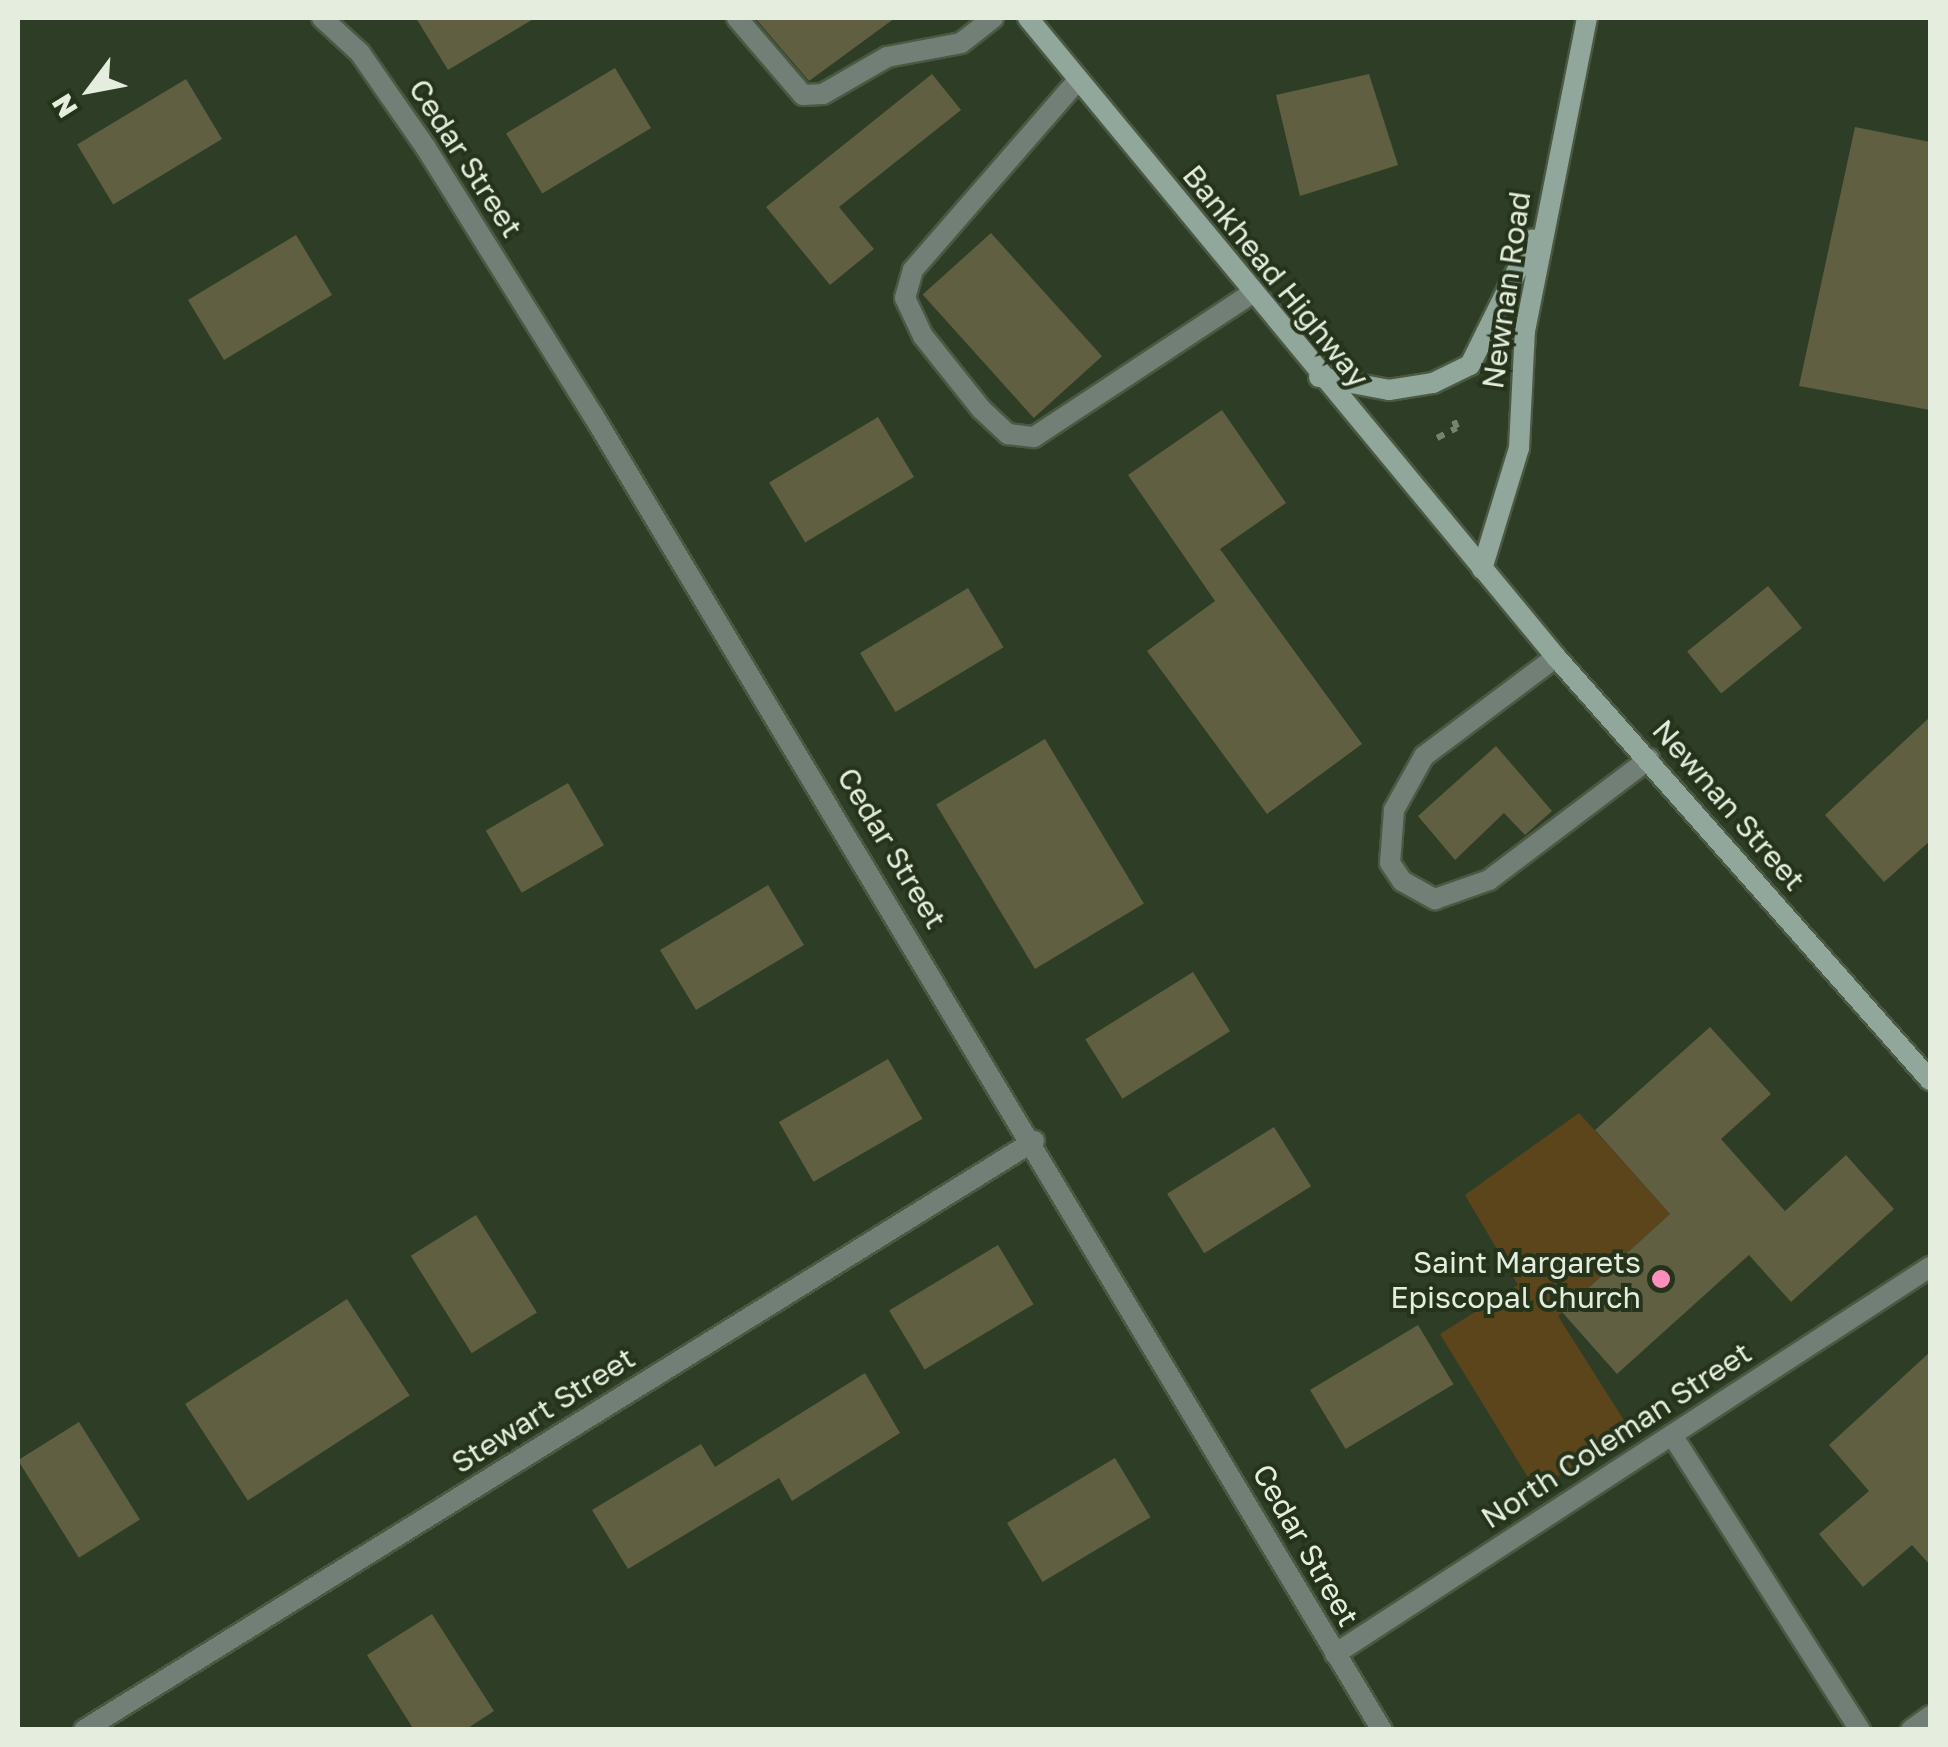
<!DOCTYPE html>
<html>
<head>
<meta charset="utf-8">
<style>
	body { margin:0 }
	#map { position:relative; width:1948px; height:1747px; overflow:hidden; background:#2e3d25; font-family:"Golos Text",sans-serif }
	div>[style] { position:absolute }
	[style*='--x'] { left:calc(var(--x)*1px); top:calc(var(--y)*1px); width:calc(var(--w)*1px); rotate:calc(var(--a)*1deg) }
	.green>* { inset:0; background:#5d451b }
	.building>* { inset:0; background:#605f41; transform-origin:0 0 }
	.path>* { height:6px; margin-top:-3px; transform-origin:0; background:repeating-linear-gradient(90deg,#76836e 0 8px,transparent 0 16px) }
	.roads { filter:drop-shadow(2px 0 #4b5943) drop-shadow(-2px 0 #4b5943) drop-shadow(0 2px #4b5943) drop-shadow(0 -2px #4b5943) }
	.service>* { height:20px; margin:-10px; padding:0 10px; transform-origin:10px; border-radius:10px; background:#717f77 }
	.minor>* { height:20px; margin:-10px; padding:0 10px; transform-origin:10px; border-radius:10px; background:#717f77 }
	.tertiary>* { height:20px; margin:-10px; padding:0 10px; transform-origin:10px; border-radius:10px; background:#717f77 }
	.secondary>* { height:20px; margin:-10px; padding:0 10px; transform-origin:10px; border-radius:10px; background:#91a79b }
	.dots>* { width:28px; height:28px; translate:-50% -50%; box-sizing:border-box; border:5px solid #25331b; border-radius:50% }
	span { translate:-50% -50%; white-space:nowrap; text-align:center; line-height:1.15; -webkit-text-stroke:8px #25331b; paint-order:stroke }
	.street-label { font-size:30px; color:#e4edde }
	.poi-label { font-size:30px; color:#e4edde }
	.right { translate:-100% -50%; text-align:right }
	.frame { position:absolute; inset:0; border:20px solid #e4edde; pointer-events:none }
	.north { position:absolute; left:40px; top:40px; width:100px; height:100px; -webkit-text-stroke:8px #25331b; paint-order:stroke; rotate:238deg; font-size:28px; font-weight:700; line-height:40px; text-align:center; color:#e4edde }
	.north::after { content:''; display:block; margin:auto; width:35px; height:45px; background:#e4edde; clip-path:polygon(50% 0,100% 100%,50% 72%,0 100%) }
</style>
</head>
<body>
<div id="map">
	<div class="green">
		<div style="clip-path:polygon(1579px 1113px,1670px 1214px,1558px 1316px,1632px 1433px,1535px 1489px,1440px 1334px,1518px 1285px,1465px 1195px)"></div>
	</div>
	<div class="building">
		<div style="clip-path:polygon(416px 18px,535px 18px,448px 70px)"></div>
		<div style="clip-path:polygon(755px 18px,895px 18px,809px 81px)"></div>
		<div style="left:615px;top:68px;width:70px;height:127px;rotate:59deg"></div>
		<div style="clip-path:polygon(932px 74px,961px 110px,839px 207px,874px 249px,830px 285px,766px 207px)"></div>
		<div style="clip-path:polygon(1369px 74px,1398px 165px,1300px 196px,1276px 95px)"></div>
		<div style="left:186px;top:79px;width:70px;height:127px;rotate:59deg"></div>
		<div style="clip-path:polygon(1855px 127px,1930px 142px,1930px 410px,1799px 386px)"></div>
		<div style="left:991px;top:233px;width:166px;height:92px;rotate:48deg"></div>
		<div style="left:296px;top:235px;width:70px;height:126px;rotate:59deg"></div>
		<div style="clip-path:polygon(1222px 410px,1286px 503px,1220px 549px,1362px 744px,1267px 814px,1147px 651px,1215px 601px,1128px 475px)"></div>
		<div style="left:878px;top:417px;width:70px;height:127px;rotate:59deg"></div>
		<div style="left:1768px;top:586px;width:54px;height:104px;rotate:51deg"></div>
		<div style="left:968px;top:588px;width:69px;height:126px;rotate:59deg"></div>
		<div style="clip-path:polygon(1930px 717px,1930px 841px,1884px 882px,1825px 815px)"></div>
		<div style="left:1045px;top:739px;width:192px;height:127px;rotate:59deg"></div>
		<div style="clip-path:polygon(1496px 746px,1552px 811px,1525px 835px,1504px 813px,1455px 860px,1418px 816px)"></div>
		<div style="left:568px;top:783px;width:72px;height:95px;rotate:60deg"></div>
		<div style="left:768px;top:885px;width:70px;height:126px;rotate:59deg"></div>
		<div style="left:1193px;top:972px;width:70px;height:127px;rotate:58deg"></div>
		<div style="clip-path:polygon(1710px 1027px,1771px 1094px,1721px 1139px,1785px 1211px,1846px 1155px,1894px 1209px,1791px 1302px,1749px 1255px,1617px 1374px,1562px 1312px,1670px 1214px,1595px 1130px)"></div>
		<div style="left:888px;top:1059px;width:69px;height:126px;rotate:60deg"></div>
		<div style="left:1274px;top:1127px;width:70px;height:126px;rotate:58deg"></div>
		<div style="left:476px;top:1215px;width:115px;height:77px;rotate:58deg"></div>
		<div style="left:998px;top:1245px;width:69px;height:127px;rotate:59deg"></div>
		<div style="left:347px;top:1299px;width:115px;height:193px;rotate:57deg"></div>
		<div style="left:1418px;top:1325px;width:69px;height:126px;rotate:59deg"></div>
		<div style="clip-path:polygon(1930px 1352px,1930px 1565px,1912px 1545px,1863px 1587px,1819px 1534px,1869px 1491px,1829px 1445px)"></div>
		<div style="clip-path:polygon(865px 1373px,900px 1433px,792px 1501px,779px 1478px,628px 1569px,592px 1510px,701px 1444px,715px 1467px)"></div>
		<div style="left:79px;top:1422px;width:115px;height:72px;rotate:58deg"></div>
		<div style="left:1115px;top:1458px;width:69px;height:126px;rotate:59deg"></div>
		<div style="clip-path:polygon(432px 1614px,494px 1711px,465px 1730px,414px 1730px,367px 1655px)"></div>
	</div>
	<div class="path">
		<div style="--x:1437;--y:438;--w:22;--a:-27"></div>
		<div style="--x:1457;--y:428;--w:11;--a:-112"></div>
	</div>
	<div class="roads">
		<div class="service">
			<div style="--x:737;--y:18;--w:101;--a:49.4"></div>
			<div style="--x:803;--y:95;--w:20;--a:-3"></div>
			<div style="--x:823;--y:94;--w:74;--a:-30"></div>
			<div style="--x:887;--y:57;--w:75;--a:-10.7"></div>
			<div style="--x:961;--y:43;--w:41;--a:-38"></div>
			<div style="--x:1078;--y:80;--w:252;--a:131"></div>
			<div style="--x:913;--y:270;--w:29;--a:106"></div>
			<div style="--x:905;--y:298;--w:42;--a:64.7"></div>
			<div style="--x:923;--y:336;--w:93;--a:51.5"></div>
			<div style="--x:981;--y:409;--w:37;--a:43"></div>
			<div style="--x:1008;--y:434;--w:26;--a:7"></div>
			<div style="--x:1034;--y:437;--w:260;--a:-33.4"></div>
			<div style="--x:1556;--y:657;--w:165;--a:143.1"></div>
			<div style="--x:1424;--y:756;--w:62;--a:119.1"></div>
			<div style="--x:1394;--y:810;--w:53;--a:94.3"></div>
			<div style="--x:1390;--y:863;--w:22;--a:56"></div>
			<div style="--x:1402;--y:881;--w:38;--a:29"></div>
			<div style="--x:1435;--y:899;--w:57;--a:-19.4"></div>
			<div style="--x:1489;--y:880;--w:201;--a:-37.1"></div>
			<div style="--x:1672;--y:1435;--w:350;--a:57.5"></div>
			<div style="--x:1911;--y:1730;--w:24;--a:-36"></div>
		</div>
		<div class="minor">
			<div style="--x:1335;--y:1654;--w:710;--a:-33.04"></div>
		</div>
		<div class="tertiary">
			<div style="--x:322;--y:18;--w:52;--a:42.6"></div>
			<div style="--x:360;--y:53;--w:116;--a:55.2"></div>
			<div style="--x:426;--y:148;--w:315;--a:58"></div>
			<div style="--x:593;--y:415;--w:1534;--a:59.04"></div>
			<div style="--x:84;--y:1730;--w:1118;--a:-31.8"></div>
		</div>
		<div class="secondary">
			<div style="--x:1028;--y:18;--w:829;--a:50.43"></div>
			<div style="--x:1556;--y:657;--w:565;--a:48.52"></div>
			<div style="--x:1319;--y:377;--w:71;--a:10.5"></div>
			<div style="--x:1389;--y:390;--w:45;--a:-9"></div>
			<div style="--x:1433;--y:383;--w:41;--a:-25.9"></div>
			<div style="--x:1470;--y:365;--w:140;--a:-63.6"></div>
			<div style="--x:1482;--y:569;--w:127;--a:-73"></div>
			<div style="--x:1519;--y:448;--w:117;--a:-87.1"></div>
			<div style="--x:1525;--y:331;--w:319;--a:-78.8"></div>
		</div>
	</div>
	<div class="dots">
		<div style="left:1661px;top:1279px;background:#fe8ebc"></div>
	</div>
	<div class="street-label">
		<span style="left:466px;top:158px;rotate:57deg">Cedar Street</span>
		<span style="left:1276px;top:276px;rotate:51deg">Bankhead Highway</span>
		<span style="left:1506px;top:290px;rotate:-82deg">Newnan Road</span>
		<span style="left:1729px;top:805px;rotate:49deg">Newnan Street</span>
		<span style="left:892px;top:848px;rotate:59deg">Cedar Street</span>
		<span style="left:543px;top:1410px;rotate:-32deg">Stewart Street</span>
		<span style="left:1616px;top:1435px;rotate:-33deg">North Coleman Street</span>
		<span style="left:1306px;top:1545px;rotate:60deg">Cedar Street</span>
	</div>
	<div class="poi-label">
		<span class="right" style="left:1641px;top:1279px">Saint Margarets<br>Episcopal Church</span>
	</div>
	<div class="frame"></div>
	<div class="north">N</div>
</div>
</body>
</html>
